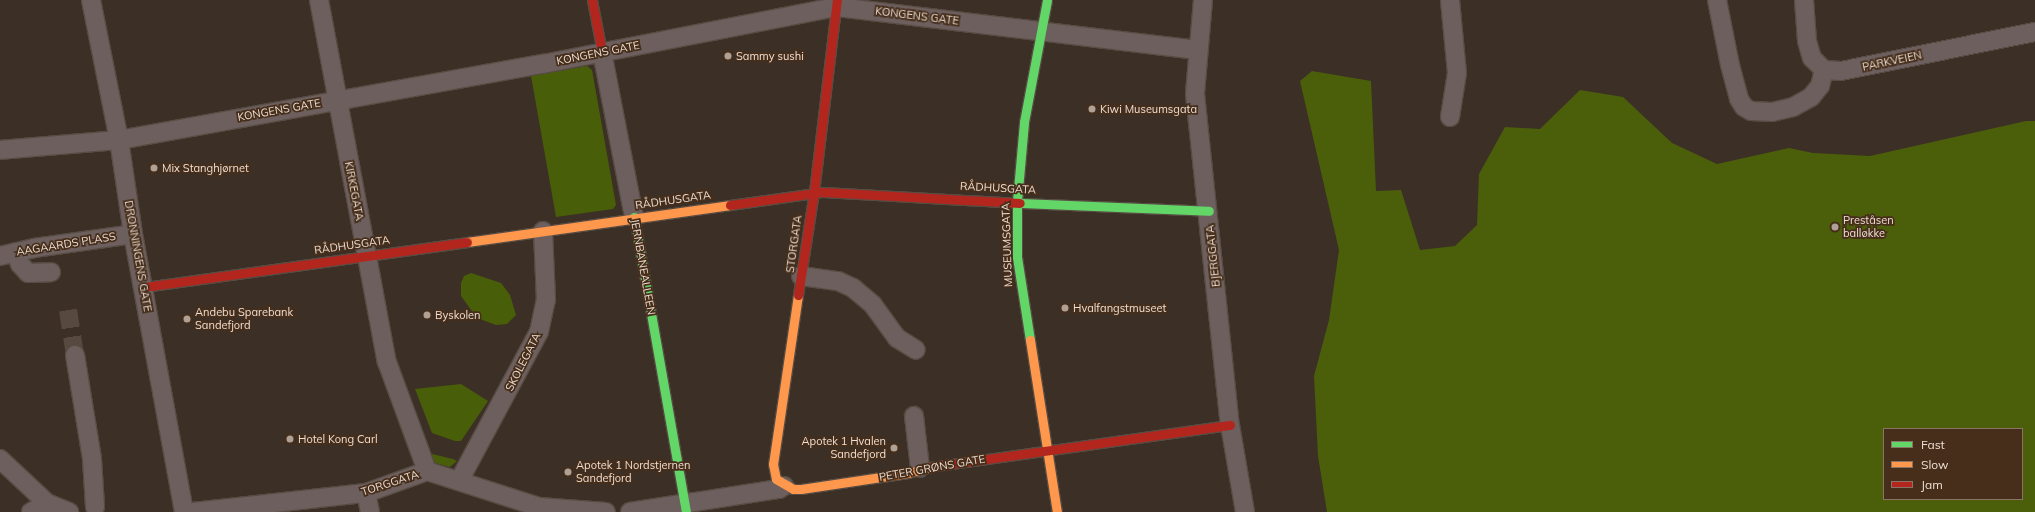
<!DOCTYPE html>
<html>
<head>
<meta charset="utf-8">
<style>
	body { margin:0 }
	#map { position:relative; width:2035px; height:512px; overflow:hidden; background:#3c2f25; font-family:Mulish,sans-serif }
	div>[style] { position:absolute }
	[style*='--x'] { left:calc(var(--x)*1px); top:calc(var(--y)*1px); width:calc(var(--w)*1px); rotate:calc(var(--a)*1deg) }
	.green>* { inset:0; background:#495e08 }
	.forest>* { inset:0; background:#4b5f0b }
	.street-tunnel>* { height:18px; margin-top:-9px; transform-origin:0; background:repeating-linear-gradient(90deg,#57493f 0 18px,transparent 0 27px) }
	.roads { filter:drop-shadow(1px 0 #574c43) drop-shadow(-1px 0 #574c43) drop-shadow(0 1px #574c43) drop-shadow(0 -1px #574c43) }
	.street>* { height:18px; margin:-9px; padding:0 9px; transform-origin:9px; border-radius:9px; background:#6c5f5d }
	.fast>* { height:9px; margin:-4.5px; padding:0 4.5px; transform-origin:4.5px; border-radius:4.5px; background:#63d668 }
	.slow>* { height:9px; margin:-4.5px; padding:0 4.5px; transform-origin:4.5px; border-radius:4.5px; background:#ff974d }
	.jam>* { height:9px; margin:-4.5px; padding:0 4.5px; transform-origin:4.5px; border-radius:4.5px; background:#b3261e }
	.dots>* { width:11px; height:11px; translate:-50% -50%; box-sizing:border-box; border:2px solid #462e1b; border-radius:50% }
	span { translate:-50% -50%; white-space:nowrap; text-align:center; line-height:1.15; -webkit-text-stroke:3.5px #462e1b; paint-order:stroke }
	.street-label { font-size:11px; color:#eeded3 }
	.poi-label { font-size:11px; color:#eeded3 }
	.left { translate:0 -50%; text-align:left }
	.right { translate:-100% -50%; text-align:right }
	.legend { position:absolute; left:1883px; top:428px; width:140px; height:72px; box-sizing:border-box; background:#462e1b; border:1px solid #897465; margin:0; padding:5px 7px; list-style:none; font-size:12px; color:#eeded3 }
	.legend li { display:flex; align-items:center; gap:8px; height:20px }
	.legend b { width:20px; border:1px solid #897465 }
</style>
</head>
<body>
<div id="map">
	<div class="green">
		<div style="clip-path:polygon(587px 66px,592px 70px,616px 205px,613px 209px,556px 217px,531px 76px)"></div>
		<div style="clip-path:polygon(471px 273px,501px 283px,510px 295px,516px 315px,507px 324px,496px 325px,477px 318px,461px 296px,461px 283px,464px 276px)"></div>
		<div style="clip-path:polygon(461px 384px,488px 401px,461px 441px,455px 441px,432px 433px,415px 389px)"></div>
		<div style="clip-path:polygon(428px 453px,453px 459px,457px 461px,450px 467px,428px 461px)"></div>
	</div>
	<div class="forest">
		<div style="clip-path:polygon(evenodd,1312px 71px,1371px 81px,1376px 191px,1401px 190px,1420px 250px,1455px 246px,1477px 225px,1479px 174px,1505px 127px,1540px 129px,1580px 90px,1623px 97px,1672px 143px,1717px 164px,1789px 148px,1813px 153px,1870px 156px,2026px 121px,2035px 121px,2035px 512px,1327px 512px,1318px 456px,1314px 376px,1329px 320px,1339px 250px,1300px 81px,1312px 71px,1884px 429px,2022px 429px,2022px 499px,1884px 499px,1884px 429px)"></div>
	</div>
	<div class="street-tunnel">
		<div style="--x:68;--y:310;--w:46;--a:81.2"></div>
	</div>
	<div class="roads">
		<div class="street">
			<div style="--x:91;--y:0;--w:143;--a:78.7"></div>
			<div style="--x:119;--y:140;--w:95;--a:81.5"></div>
			<div style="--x:133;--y:234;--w:283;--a:79.6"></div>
			<div style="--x:319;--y:0;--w:368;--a:79.4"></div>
			<div style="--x:387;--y:362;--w:116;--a:69.8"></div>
			<div style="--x:1203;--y:0;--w:94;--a:94.9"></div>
			<div style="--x:1195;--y:94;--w:333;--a:84"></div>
			<div style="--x:1230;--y:425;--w:88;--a:80.2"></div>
			<div style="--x:1717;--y:0;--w:66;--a:78.7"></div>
			<div style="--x:1730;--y:65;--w:35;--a:75"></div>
			<div style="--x:1739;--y:99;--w:9;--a:58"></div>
			<div style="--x:1744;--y:107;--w:8;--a:30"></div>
			<div style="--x:1751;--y:111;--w:21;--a:3"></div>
			<div style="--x:1772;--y:112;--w:22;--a:-13"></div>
			<div style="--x:1793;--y:107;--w:21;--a:-29"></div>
			<div style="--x:1811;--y:97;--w:14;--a:-51"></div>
			<div style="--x:1820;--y:86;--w:16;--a:-76"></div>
			<div style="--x:1804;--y:0;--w:41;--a:85.8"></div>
			<div style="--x:1807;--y:41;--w:18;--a:74"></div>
			<div style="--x:1812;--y:58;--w:17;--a:45"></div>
			<div style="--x:1824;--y:70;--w:17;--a:3"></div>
			<div style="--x:1841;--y:71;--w:198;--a:-11.4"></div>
			<div style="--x:602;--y:52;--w:168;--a:79"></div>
			<div style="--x:1450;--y:117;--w:45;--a:-81"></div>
			<div style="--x:1457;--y:73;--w:73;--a:-95.5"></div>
			<div style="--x:0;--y:150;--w:119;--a:-4.8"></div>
			<div style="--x:119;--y:140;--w:431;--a:-10.2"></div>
			<div style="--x:543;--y:64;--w:299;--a:-11"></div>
			<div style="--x:837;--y:7;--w:363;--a:6.8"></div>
			<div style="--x:16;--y:252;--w:13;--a:72"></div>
			<div style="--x:20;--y:264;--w:12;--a:48"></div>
			<div style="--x:28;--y:273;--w:23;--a:-2"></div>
			<div style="--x:0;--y:256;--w:35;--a:-13"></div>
			<div style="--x:34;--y:248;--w:100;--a:-8"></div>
			<div style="--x:801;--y:276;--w:37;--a:8"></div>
			<div style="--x:838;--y:281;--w:17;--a:25"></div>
			<div style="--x:853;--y:288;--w:26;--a:40"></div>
			<div style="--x:873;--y:305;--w:41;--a:54"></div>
			<div style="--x:897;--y:338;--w:22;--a:32"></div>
			<div style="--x:75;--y:355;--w:105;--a:80.7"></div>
			<div style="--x:92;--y:459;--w:48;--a:86.4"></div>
			<div style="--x:914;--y:416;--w:52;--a:83.4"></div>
			<div style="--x:0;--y:459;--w:64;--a:43.1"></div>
			<div style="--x:47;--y:503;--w:24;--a:22"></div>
			<div style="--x:459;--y:481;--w:169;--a:-61.8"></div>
			<div style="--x:539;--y:332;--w:33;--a:-78"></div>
			<div style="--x:546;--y:300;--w:69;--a:-92.5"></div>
			<div style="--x:366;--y:493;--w:19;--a:78"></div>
			<div style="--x:31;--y:512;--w:18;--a:-29"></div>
			<div style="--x:193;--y:512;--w:174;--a:-6.3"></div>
			<div style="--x:366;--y:493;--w:65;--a:-19.8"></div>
			<div style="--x:427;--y:471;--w:118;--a:17.8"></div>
			<div style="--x:539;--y:507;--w:67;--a:4.3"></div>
			<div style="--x:630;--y:512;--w:151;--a:-8.8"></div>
			<div style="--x:779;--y:489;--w:6;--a:-31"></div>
		</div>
		<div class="fast">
			<div style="--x:1020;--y:203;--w:189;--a:2.4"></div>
			<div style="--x:634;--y:217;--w:300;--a:80"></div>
			<div style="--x:1030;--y:340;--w:84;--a:-98.9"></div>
			<div style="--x:1017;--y:257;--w:56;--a:-90"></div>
			<div style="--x:1017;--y:201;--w:79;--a:-84.9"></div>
			<div style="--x:1024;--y:122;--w:124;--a:-79.3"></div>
		</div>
		<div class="slow">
			<div style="--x:467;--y:242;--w:266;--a:-8"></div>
			<div style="--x:798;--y:295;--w:171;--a:98.4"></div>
			<div style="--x:773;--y:464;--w:15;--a:79"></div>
			<div style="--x:776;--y:479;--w:20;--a:30"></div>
			<div style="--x:793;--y:489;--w:8;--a:0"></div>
			<div style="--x:801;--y:489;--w:108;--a:-8.5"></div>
			<div style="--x:908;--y:473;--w:23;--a:-15"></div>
			<div style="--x:1030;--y:340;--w:174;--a:81.1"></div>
		</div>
		<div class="jam">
			<div style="--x:592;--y:0;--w:53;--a:79.1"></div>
			<div style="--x:730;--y:205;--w:94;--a:-8"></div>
			<div style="--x:823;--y:192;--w:197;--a:3.2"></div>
			<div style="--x:144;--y:287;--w:326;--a:-7.9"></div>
			<div style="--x:798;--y:295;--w:104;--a:-81.2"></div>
			<div style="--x:814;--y:192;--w:193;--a:-83.2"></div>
			<div style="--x:930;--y:467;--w:303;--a:-8"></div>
		</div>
	</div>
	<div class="dots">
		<div style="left:728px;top:56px;background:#b0a196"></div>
		<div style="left:1092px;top:109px;background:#b0a196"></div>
		<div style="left:154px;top:168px;background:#b0a196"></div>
		<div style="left:1835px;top:227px;background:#b0a196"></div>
		<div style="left:1065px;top:308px;background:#b0a196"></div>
		<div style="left:427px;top:315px;background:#b0a196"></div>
		<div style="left:187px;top:319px;background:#b0a196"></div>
		<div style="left:290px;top:439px;background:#b0a196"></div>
		<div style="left:894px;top:448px;background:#b0a196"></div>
		<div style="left:568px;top:472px;background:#b0a196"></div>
	</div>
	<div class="street-label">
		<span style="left:917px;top:16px;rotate:7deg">KONGENS GATE</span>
		<span style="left:598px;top:53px;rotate:-11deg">KONGENS GATE</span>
		<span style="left:1892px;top:61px;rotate:-12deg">PARKVEIEN</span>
		<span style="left:279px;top:110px;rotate:-10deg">KONGENS GATE</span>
		<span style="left:998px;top:188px;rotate:3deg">RÅDHUSGATA</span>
		<span style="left:354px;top:191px;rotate:79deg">KIRKEGATA</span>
		<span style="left:673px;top:200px;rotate:-8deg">RÅDHUSGATA</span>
		<span style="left:66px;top:244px;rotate:-9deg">AAGAARDS PLASS</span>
		<span style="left:794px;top:244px;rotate:-82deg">STORGATA</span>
		<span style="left:352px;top:245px;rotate:-8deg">RÅDHUSGATA</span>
		<span style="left:1007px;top:245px;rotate:-92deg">MUSEUMSGATA</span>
		<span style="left:138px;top:256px;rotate:80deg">DRONNINGENS GATE</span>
		<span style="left:1213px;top:256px;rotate:-96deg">BJERGGATA</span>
		<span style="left:643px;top:267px;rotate:80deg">JERNBANEALLEEN</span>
		<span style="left:523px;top:362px;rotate:-63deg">SKOLEGATA</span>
		<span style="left:932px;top:468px;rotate:-10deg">PETER GRØNS GATE</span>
		<span style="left:390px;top:483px;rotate:-18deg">TORGGATA</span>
	</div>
	<div class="poi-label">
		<span class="left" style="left:736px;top:56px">Sammy sushi</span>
		<span class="left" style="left:1100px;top:109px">Kiwi Museumsgata</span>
		<span class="left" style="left:162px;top:168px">Mix Stanghjørnet</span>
		<span class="left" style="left:1843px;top:227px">Preståsen<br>balløkke</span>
		<span class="left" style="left:1073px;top:308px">Hvalfangstmuseet</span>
		<span class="left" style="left:195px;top:319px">Andebu Sparebank<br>Sandefjord</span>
		<span class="left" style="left:435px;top:315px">Byskolen</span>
		<span class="left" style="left:298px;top:439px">Hotel Kong Carl</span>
		<span class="right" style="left:886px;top:448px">Apotek 1 Hvalen<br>Sandefjord</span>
		<span class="left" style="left:576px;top:472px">Apotek 1 Nordstjernen<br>Sandefjord</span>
	</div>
	<ul class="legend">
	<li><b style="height:5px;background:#63d668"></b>Fast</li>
	<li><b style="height:5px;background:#ff974d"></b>Slow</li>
	<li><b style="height:5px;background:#b3261e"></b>Jam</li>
	</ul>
</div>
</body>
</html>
